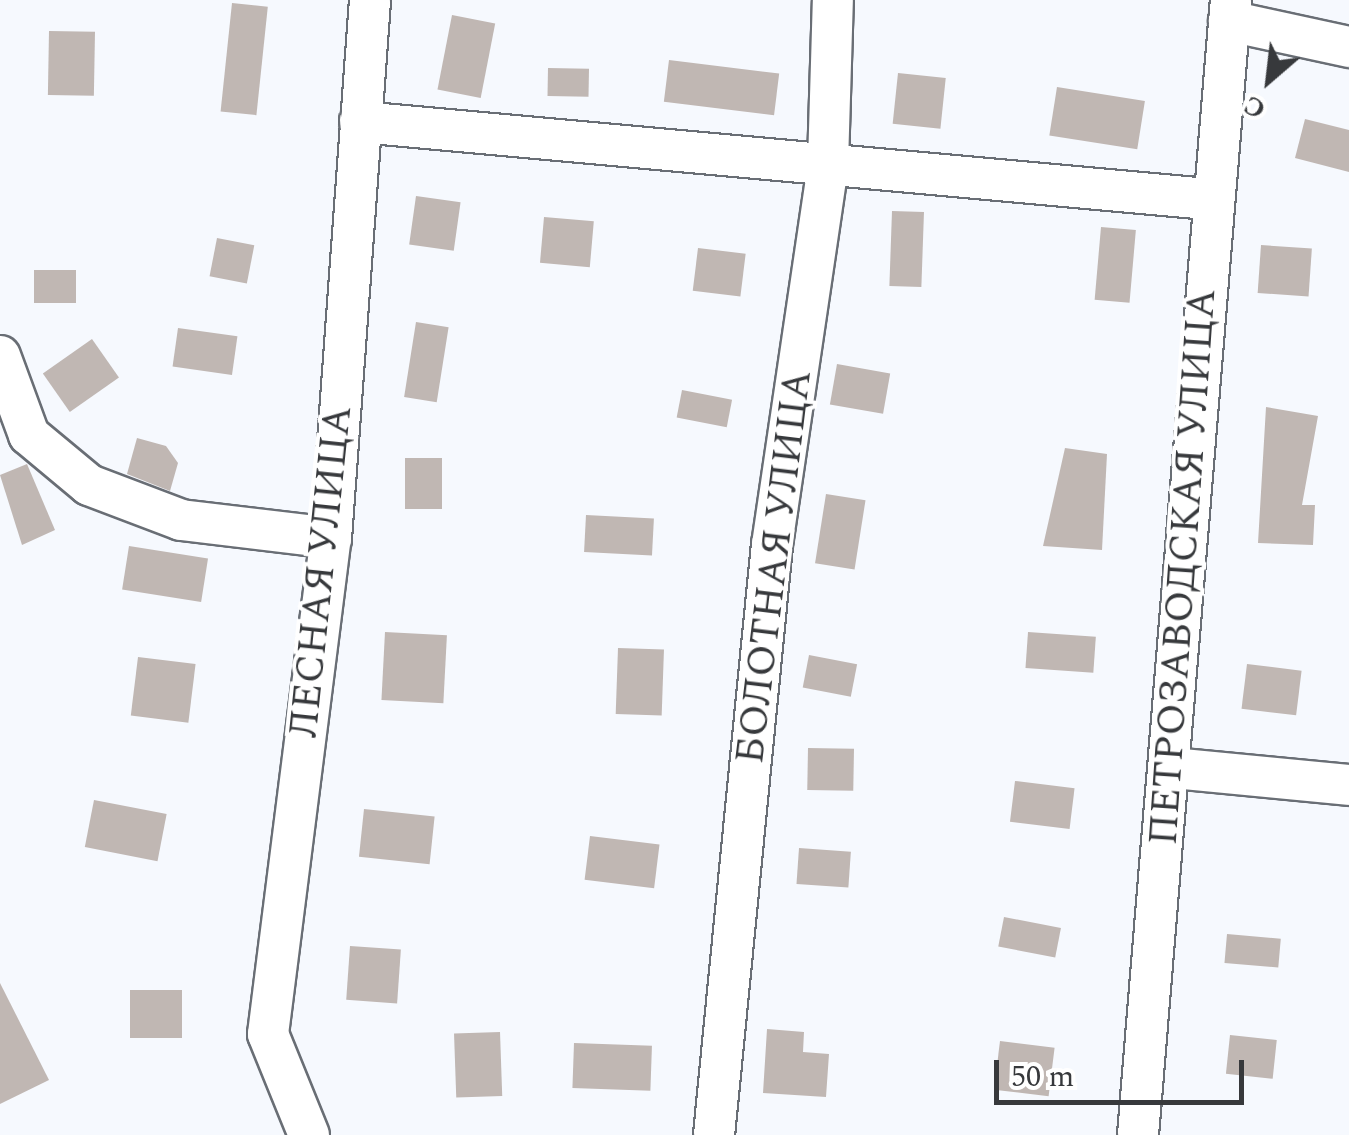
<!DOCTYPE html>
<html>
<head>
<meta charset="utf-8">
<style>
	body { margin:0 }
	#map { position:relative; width:1349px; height:1135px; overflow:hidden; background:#f6f9fe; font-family:Spectral,serif }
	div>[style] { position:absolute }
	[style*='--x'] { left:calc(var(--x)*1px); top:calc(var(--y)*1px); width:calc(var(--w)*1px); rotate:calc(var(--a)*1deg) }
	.building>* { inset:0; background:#c0b7b3; transform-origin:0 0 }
	.roads { filter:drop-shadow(2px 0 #696e75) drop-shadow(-2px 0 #696e75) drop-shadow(0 2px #696e75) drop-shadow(0 -2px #696e75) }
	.minor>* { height:40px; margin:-20px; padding:0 20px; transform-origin:20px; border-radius:20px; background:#fff }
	span { translate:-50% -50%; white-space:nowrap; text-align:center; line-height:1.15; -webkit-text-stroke:8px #fff; paint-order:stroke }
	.street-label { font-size:40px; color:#37393c }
	.north { position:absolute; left:1219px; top:30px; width:100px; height:100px; -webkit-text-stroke:8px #fff; paint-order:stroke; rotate:208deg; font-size:28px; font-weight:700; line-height:40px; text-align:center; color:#37393c }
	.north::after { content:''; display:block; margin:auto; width:35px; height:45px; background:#37393c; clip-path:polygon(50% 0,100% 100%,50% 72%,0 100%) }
	.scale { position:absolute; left:994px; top:1060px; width:250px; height:45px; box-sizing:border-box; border:5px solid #37393c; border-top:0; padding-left:12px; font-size:30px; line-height:35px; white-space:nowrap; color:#37393c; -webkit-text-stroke:8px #fff; paint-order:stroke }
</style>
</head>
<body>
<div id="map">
	<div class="building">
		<div style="left:232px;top:3px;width:36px;height:109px;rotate:6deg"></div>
		<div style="left:452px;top:15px;width:44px;height:76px;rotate:11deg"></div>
		<div style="left:49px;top:31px;width:46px;height:64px;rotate:1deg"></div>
		<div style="left:669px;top:60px;width:111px;height:42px;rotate:7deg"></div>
		<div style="left:548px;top:68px;width:41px;height:28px;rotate:1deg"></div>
		<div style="left:898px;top:73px;width:48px;height:51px;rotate:6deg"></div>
		<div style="left:1057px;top:87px;width:89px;height:49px;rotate:9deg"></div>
		<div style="clip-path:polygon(1305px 119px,1349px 130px,1349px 172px,1295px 158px)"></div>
		<div style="left:416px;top:196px;width:45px;height:49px;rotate:8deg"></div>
		<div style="left:892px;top:211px;width:32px;height:75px;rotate:2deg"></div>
		<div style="left:544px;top:217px;width:50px;height:46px;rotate:5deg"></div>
		<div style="left:1101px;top:227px;width:35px;height:73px;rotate:5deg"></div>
		<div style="left:217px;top:238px;width:38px;height:39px;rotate:11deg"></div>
		<div style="left:1261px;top:245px;width:51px;height:48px;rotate:4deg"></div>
		<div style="left:698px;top:248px;width:48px;height:43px;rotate:7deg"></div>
		<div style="left:34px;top:270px;width:42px;height:33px"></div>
		<div style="left:416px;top:322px;width:33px;height:76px;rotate:9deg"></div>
		<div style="left:178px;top:328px;width:60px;height:39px;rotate:8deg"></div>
		<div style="left:92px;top:339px;width:47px;height:60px;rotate:55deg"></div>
		<div style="left:837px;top:364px;width:54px;height:41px;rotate:10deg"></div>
		<div style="left:682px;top:390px;width:51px;height:28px;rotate:11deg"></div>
		<div style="clip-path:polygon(1266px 407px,1318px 416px,1302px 505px,1315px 505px,1313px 545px,1258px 543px)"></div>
		<div style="clip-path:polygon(137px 438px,166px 446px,178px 463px,170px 491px,127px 474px)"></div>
		<div style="clip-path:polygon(1065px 448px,1107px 454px,1102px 550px,1043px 546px)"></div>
		<div style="left:405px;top:458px;width:37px;height:51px"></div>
		<div style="clip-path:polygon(27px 464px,55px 530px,22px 545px,0 475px)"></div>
		<div style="left:826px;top:494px;width:40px;height:70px;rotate:9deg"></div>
		<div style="left:586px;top:515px;width:68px;height:37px;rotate:3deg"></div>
		<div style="left:129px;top:546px;width:80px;height:44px;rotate:9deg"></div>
		<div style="left:385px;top:632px;width:62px;height:68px;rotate:3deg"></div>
		<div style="left:1028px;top:632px;width:68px;height:36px;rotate:4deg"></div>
		<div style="left:618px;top:648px;width:46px;height:66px;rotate:2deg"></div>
		<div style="left:809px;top:655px;width:49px;height:33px;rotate:11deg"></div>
		<div style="left:138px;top:657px;width:58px;height:59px;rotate:7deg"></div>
		<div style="left:1247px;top:664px;width:55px;height:45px;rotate:7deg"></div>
		<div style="left:808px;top:748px;width:46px;height:42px;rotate:1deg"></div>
		<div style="left:1015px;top:781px;width:60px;height:41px;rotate:7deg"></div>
		<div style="left:94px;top:800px;width:74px;height:48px;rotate:11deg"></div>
		<div style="left:364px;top:809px;width:71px;height:48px;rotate:6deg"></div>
		<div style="left:590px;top:836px;width:70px;height:44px;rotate:7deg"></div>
		<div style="left:799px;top:848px;width:52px;height:36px;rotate:4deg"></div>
		<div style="left:1004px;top:917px;width:58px;height:30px;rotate:11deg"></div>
		<div style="left:1227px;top:934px;width:54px;height:29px;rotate:5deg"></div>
		<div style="left:350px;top:946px;width:51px;height:54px;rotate:4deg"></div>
		<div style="clip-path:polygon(0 983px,49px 1080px,0 1104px)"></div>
		<div style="left:182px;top:990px;width:48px;height:52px;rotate:90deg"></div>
		<div style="clip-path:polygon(767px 1029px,804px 1032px,803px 1052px,829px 1054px,826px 1097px,763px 1093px)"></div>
		<div style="left:500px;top:1032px;width:64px;height:46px;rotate:88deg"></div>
		<div style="left:1230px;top:1035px;width:47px;height:39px;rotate:6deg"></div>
		<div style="left:1000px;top:1041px;width:55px;height:49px;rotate:7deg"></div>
		<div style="left:574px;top:1043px;width:78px;height:45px;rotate:2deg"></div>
	</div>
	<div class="roads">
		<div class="minor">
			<div style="--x:1229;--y:21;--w:123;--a:12.2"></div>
			<div style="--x:360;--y:122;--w:851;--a:5.19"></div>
			<div style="--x:0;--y:356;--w:84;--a:69.8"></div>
			<div style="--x:29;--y:435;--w:78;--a:39.8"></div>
			<div style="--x:89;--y:485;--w:98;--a:20.8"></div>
			<div style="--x:181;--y:520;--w:151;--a:6.8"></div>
			<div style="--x:1173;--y:768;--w:177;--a:5.5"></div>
			<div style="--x:309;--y:1135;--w:109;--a:-112.1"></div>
			<div style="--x:268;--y:1034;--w:500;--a:-82.8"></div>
			<div style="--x:331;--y:538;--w:539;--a:-85.85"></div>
			<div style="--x:714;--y:1135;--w:593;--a:-84.39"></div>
			<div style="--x:772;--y:545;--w:385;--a:-81.6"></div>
			<div style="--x:828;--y:164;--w:164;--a:-88.3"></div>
			<div style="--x:1138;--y:1135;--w:1139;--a:-85.32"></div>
		</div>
	</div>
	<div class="street-label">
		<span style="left:775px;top:567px;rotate:-83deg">БОЛОТНАЯ УЛИЦА</span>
		<span style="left:1184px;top:567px;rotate:-86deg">ПЕТРОЗАВОДСКАЯ УЛИЦА</span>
		<span style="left:322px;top:572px;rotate:-84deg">ЛЕСНАЯ УЛИЦА</span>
	</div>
	<div class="north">С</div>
	<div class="scale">50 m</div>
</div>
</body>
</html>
